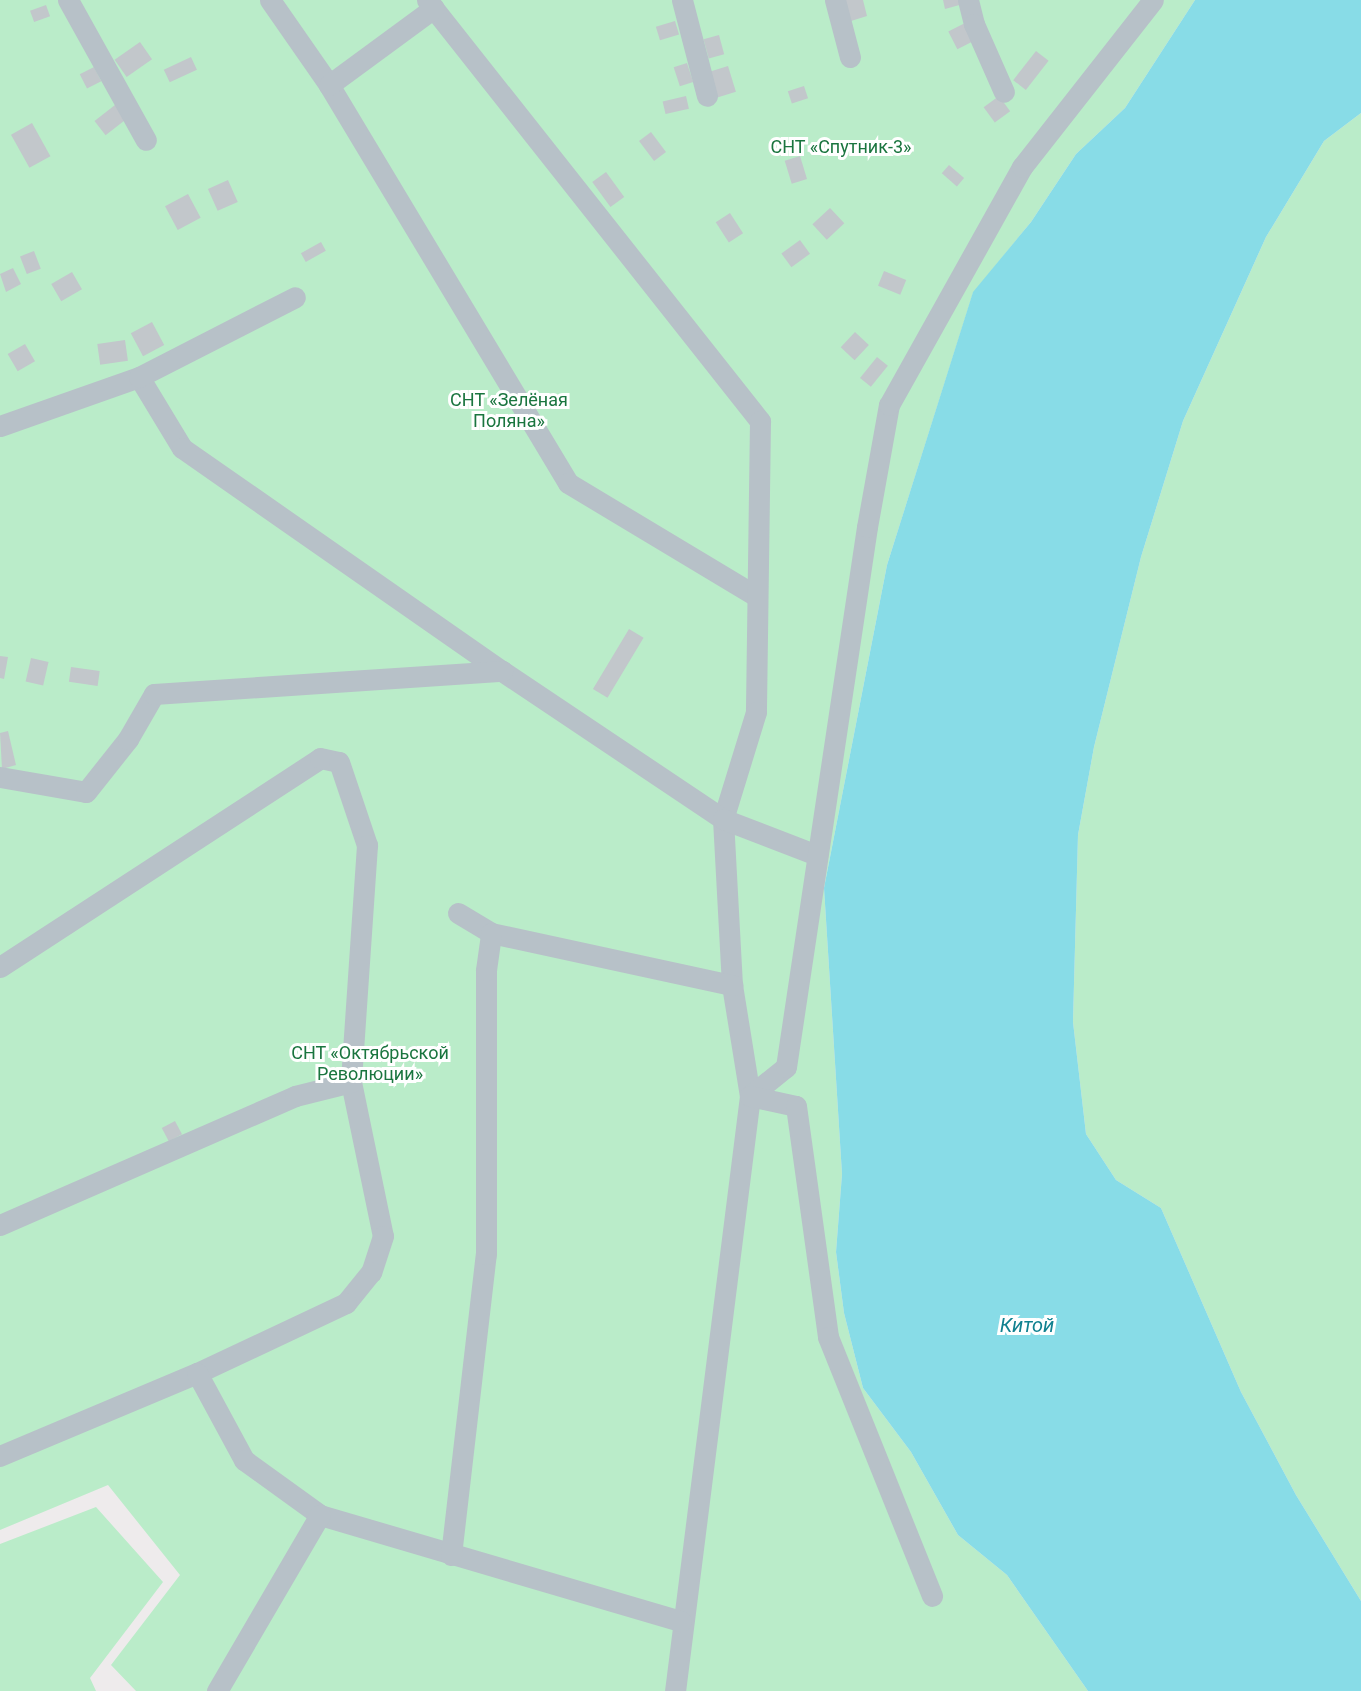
<!DOCTYPE html>
<html>
<head>
<meta charset="utf-8">
<style>
	body { margin:0 }
	#map { position:relative; width:1361px; height:1691px; overflow:hidden; background:#eeebec; font-family:Roboto,sans-serif }
	div>[style] { position:absolute }
	[style*='--x'] { left:calc(var(--x)*1px); top:calc(var(--y)*1px); width:calc(var(--w)*1px); rotate:calc(var(--a)*1deg) }
	.green>* { inset:0; background:#baecc9 }
	.water>* { inset:0; background:#88dce7 }
	.building>* { inset:0; background:#c2c7cb; transform-origin:0 0 }
	.street>* { height:21px; margin:-10.5px; padding:0 10.5px; transform-origin:10.5px; border-radius:10.5px; background:#b7c1c8 }
	span { translate:-50% -50%; white-space:nowrap; text-align:center; line-height:1.15; -webkit-text-stroke:6px #fff; paint-order:stroke }
	.park-label { font-size:18px; color:#1a753f }
	.water-label { font-size:20px; color:#118190; font-style:italic }
</style>
</head>
<body>
<div id="map">
	<div class="green">
		<div style="clip-path:polygon(0 0,1195px 0,1125px 108px,1076px 154px,1031px 222px,973px 293px,887px 565px,824px 888px,842px 1174px,836px 1252px,844px 1313px,863px 1388px,911px 1452px,958px 1535px,1007px 1575px,1088px 1691px,136px 1691px,111px 1665px,180px 1575px,108px 1485px,0 1530px)"></div>
		<div style="clip-path:polygon(1361px 113px,1361px 1601px,1296px 1495px,1241px 1392px,1161px 1208px,1116px 1180px,1086px 1134px,1073px 1022px,1078px 835px,1094px 747px,1141px 557px,1183px 421px,1266px 237px,1324px 141px)"></div>
		<div style="clip-path:polygon(96px 1507px,163px 1582px,90px 1678px,96px 1691px,0 1691px,0 1544px)"></div>
	</div>
	<div class="water">
		<div style="clip-path:polygon(1195px 0,1361px 0,1361px 113px,1324px 141px,1266px 237px,1183px 421px,1141px 557px,1094px 747px,1078px 835px,1073px 1022px,1086px 1134px,1116px 1180px,1161px 1208px,1241px 1392px,1296px 1495px,1361px 1601px,1361px 1691px,1088px 1691px,1007px 1575px,958px 1535px,911px 1452px,863px 1388px,844px 1313px,836px 1252px,842px 1174px,824px 888px,887px 565px,973px 292px,1031px 222px,1076px 154px,1125px 108px)"></div>
	</div>
	<div class="building">
		<div style="clip-path:polygon(845px 0,863px 0,867px 16px,851px 21px)"></div>
		<div style="clip-path:polygon(943px 0,961px 0,963px 4px,945px 9px)"></div>
		<div style="left:46px;top:5px;width:12px;height:17px;rotate:70deg"></div>
		<div style="left:675px;top:21px;width:14px;height:20px;rotate:73deg"></div>
		<div style="left:967px;top:22px;width:20px;height:21px;rotate:63deg"></div>
		<div style="left:719px;top:35px;width:20px;height:16px;rotate:75deg"></div>
		<div style="left:140px;top:42px;width:21px;height:31px;rotate:55deg"></div>
		<div style="left:1036px;top:51px;width:16px;height:37px;rotate:38deg"></div>
		<div style="left:191px;top:57px;width:14px;height:30px;rotate:65deg"></div>
		<div style="left:687px;top:63px;width:20px;height:14px;rotate:72deg"></div>
		<div style="left:728px;top:66px;width:27px;height:21px;rotate:73deg"></div>
		<div style="left:94px;top:67px;width:16px;height:16px;rotate:63deg"></div>
		<div style="left:804px;top:86px;width:13px;height:17px;rotate:72deg"></div>
		<div style="left:686px;top:96px;width:13px;height:24px;rotate:77deg"></div>
		<div style="left:999px;top:96px;width:19px;height:19px;rotate:54deg"></div>
		<div style="left:115px;top:105px;width:18px;height:26px;rotate:52deg"></div>
		<div style="left:32px;top:123px;width:38px;height:24px;rotate:61deg"></div>
		<div style="left:651px;top:132px;width:25px;height:15px;rotate:53deg"></div>
		<div style="left:800px;top:156px;width:24px;height:16px;rotate:73deg"></div>
		<div style="left:949px;top:165px;width:20px;height:11px;rotate:41deg"></div>
		<div style="left:606px;top:172px;width:31px;height:17px;rotate:54deg"></div>
		<div style="left:228px;top:180px;width:24px;height:22px;rotate:66deg"></div>
		<div style="left:188px;top:194px;width:27px;height:26px;rotate:62deg"></div>
		<div style="left:830px;top:208px;width:21px;height:24px;rotate:47deg"></div>
		<div style="left:730px;top:213px;width:24px;height:17px;rotate:57deg"></div>
		<div style="left:800px;top:240px;width:17px;height:23px;rotate:54deg"></div>
		<div style="left:321px;top:242px;width:10px;height:23px;rotate:61deg"></div>
		<div style="left:34px;top:251px;width:19px;height:15px;rotate:69deg"></div>
		<div style="clip-path:polygon(13px 268px,21px 284px,6px 292px,0 274px)"></div>
		<div style="left:884px;top:271px;width:24px;height:16px;rotate:22deg"></div>
		<div style="left:72px;top:272px;width:20px;height:24px;rotate:60deg"></div>
		<div style="left:152px;top:322px;width:26px;height:24px;rotate:62deg"></div>
		<div style="left:855px;top:332px;width:19px;height:21px;rotate:43deg"></div>
		<div style="left:125px;top:340px;width:21px;height:28px;rotate:82deg"></div>
		<div style="left:25px;top:344px;width:20px;height:20px;rotate:60deg"></div>
		<div style="left:877px;top:357px;width:14px;height:27px;rotate:39deg"></div>
		<div style="left:629px;top:629px;width:17px;height:70px;rotate:31deg"></div>
		<div style="clip-path:polygon(0 656px,8px 657px,4px 679px,0 678px)"></div>
		<div style="left:31px;top:658px;width:18px;height:24px;rotate:13deg"></div>
		<div style="left:71px;top:667px;width:29px;height:15px;rotate:8deg"></div>
		<div style="clip-path:polygon(8px 731px,16px 765px,2px 769px,0 733px)"></div>
		<div style="left:175px;top:1121px;width:15px;height:15px;rotate:62deg"></div>
	</div>
	<div class="street">
		<div style="--x:68;--y:0;--w:160;--a:60.9"></div>
		<div style="--x:270;--y:0;--w:103;--a:55.2"></div>
		<div style="--x:329;--y:85;--w:464;--a:59"></div>
		<div style="--x:568;--y:483;--w:219;--a:31"></div>
		<div style="--x:427;--y:0;--w:537;--a:51.66"></div>
		<div style="--x:760;--y:421;--w:291;--a:90.8"></div>
		<div style="--x:756;--y:712;--w:112;--a:107.1"></div>
		<div style="--x:723;--y:819;--w:166;--a:86.9"></div>
		<div style="--x:732;--y:985;--w:112;--a:80.8"></div>
		<div style="--x:750;--y:1096;--w:600;--a:97.18"></div>
		<div style="--x:682;--y:0;--w:99;--a:75.4"></div>
		<div style="--x:835;--y:0;--w:59;--a:75.3"></div>
		<div style="--x:968;--y:0;--w:25;--a:76"></div>
		<div style="--x:974;--y:24;--w:74;--a:66.2"></div>
		<div style="--x:329;--y:85;--w:130;--a:-36.3"></div>
		<div style="--x:139;--y:377;--w:83;--a:58.8"></div>
		<div style="--x:182;--y:448;--w:390;--a:34.9"></div>
		<div style="--x:502;--y:671;--w:266;--a:33.8"></div>
		<div style="--x:723;--y:819;--w:101;--a:21"></div>
		<div style="--x:0;--y:426;--w:147;--a:-19.4"></div>
		<div style="--x:139;--y:377;--w:175;--a:-27.1"></div>
		<div style="--x:0;--y:777;--w:87;--a:9.9"></div>
		<div style="--x:86;--y:792;--w:68;--a:-51.6"></div>
		<div style="--x:128;--y:739;--w:52;--a:-60"></div>
		<div style="--x:154;--y:694;--w:349;--a:-3.8"></div>
		<div style="--x:458;--y:913;--w:39;--a:31"></div>
		<div style="--x:491;--y:933;--w:247;--a:12.2"></div>
		<div style="--x:0;--y:967;--w:382;--a:-33.1"></div>
		<div style="--x:320;--y:758;--w:19;--a:12"></div>
		<div style="--x:339;--y:762;--w:88;--a:71.4"></div>
		<div style="--x:367;--y:845;--w:238;--a:93.9"></div>
		<div style="--x:351;--y:1082;--w:157;--a:78.3"></div>
		<div style="--x:383;--y:1236;--w:38;--a:108"></div>
		<div style="--x:371;--y:1272;--w:40;--a:129"></div>
		<div style="--x:346;--y:1303;--w:165;--a:154.8"></div>
		<div style="--x:197;--y:1373;--w:214;--a:157.2"></div>
		<div style="--x:750;--y:1096;--w:46;--a:-38.9"></div>
		<div style="--x:786;--y:1067;--w:546;--a:-81.47"></div>
		<div style="--x:867;--y:527;--w:124;--a:-79.8"></div>
		<div style="--x:889;--y:405;--w:273;--a:-60.8"></div>
		<div style="--x:1022;--y:167;--w:212;--a:-51.9"></div>
		<div style="--x:750;--y:1096;--w:47;--a:12.3"></div>
		<div style="--x:796;--y:1106;--w:233;--a:82.1"></div>
		<div style="--x:828;--y:1337;--w:279;--a:68.1"></div>
		<div style="--x:0;--y:1225;--w:322;--a:-23.6"></div>
		<div style="--x:295;--y:1096;--w:58;--a:-14"></div>
		<div style="--x:197;--y:1373;--w:99;--a:61.6"></div>
		<div style="--x:244;--y:1460;--w:94;--a:35.9"></div>
		<div style="--x:320;--y:1515;--w:376;--a:16.4"></div>
		<div style="--x:451;--y:1555;--w:303;--a:-83.4"></div>
		<div style="--x:486;--y:1254;--w:284;--a:-90"></div>
		<div style="--x:486;--y:970;--w:37;--a:-82"></div>
		<div style="--x:217;--y:1691;--w:204;--a:-59.7"></div>
	</div>
	<div class="park-label">
		<span style="left:841px;top:147px">СНТ «Спутник-3»</span>
		<span style="left:509px;top:411px">СНТ «Зелёная<br>Поляна»</span>
		<span style="left:370px;top:1064px">СНТ «Октябрьской<br>Революции»</span>
	</div>
	<div class="water-label">
		<span style="left:1027px;top:1325px">Китой</span>
	</div>
</div>
</body>
</html>
